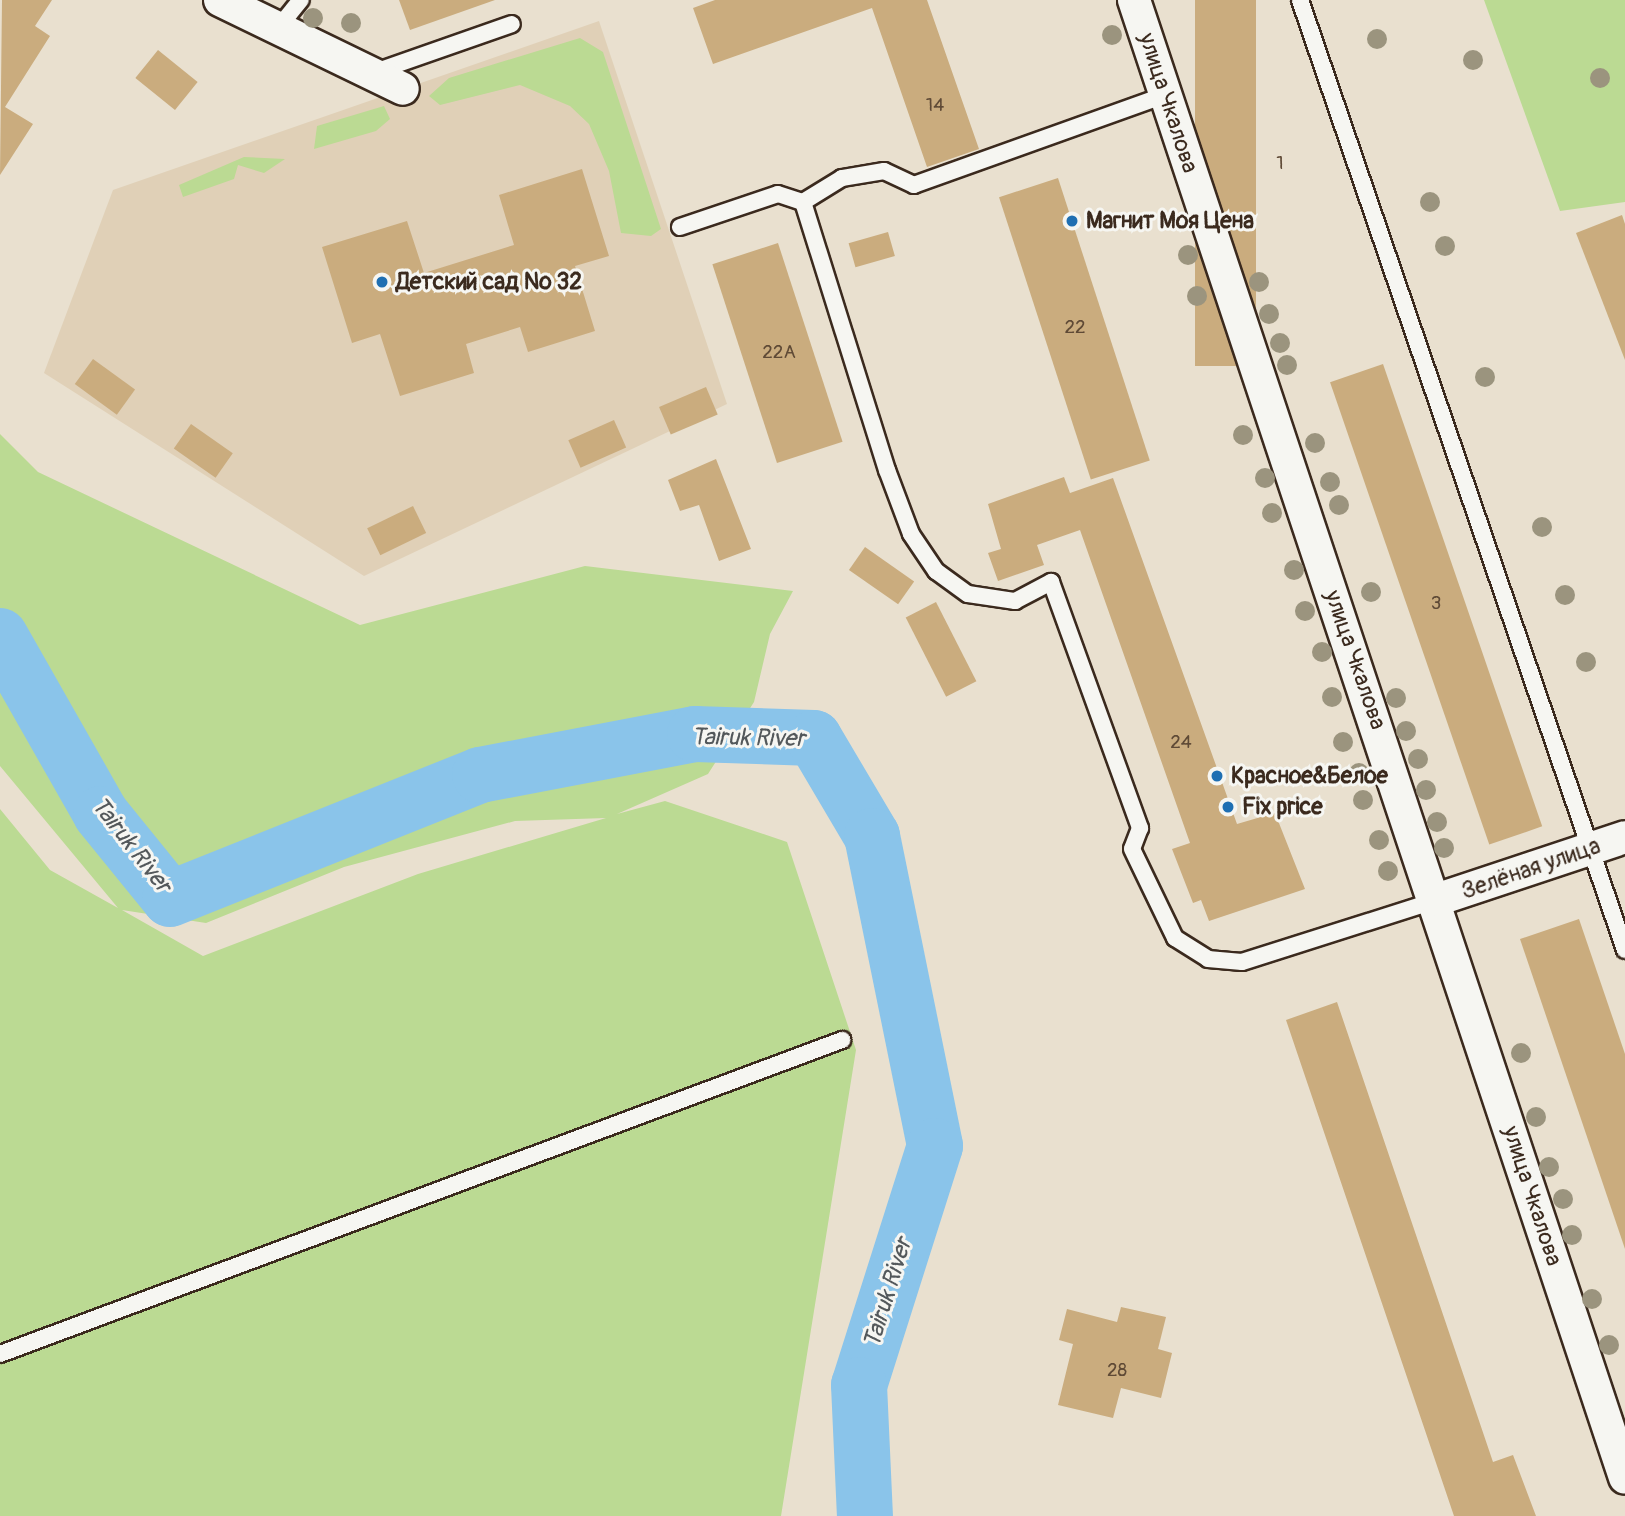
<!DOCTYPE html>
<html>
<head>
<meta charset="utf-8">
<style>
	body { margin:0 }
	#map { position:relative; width:1625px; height:1516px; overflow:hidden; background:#e9e0cf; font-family:Pangolin,sans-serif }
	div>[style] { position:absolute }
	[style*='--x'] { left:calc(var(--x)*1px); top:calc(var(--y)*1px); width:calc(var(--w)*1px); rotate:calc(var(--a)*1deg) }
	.built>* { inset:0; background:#e0d0b7 }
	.green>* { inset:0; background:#bbda93 }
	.river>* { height:56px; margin:-28px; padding:0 28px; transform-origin:28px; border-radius:28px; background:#8ac4ea }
	.building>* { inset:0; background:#caac7e; transform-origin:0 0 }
	.roads { filter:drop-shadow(2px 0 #3b2a1e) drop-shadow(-2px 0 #3b2a1e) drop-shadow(0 2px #3b2a1e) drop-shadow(0 -2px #3b2a1e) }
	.service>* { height:16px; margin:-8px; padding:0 8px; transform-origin:8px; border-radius:8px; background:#f6f6f2 }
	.minor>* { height:32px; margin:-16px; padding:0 16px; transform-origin:16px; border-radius:16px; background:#f6f6f2 }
	.trees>* { width:20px; height:20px; margin:-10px; border-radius:50%; background:#9b947e }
	.dots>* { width:19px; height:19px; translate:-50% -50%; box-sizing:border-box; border:4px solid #f6f6f2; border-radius:50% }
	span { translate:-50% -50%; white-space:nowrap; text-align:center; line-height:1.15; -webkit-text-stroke:6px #f6f6f2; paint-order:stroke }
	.number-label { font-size:19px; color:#5f4a36 }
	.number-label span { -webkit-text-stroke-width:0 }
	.street-label { font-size:23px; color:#3b2a1e }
	.poi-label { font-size:23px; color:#3b2a1e; font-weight:700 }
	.left { translate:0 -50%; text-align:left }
	.water-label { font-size:24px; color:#53585b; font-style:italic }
</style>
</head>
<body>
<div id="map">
	<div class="built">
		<div style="clip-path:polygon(599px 21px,727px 404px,364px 576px,44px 373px,113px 190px)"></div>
	</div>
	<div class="green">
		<div style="clip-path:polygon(1484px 0,1625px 0,1625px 202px,1560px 211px)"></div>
		<div style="clip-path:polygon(580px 38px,603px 52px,661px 229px,651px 236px,621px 233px,609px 171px,589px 124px,570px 106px,520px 85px,440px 105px,429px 96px,449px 78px)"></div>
		<div style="clip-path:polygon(384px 106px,390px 119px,376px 131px,314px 149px,317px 126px)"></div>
		<div style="clip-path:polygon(244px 157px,285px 159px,264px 173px,238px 165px,234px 179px,183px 197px,179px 185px)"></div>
		<div style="clip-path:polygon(evenodd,0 434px,38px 472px,360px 625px,585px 566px,793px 591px,770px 634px,754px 702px,708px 774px,617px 814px,665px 801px,787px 842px,856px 1050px,781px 1516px,0 1516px,0 809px,50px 870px,118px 908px,0 766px,0 434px,606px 818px,418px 874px,203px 956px,122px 910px,206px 923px,344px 867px,515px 821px,606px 818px)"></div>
	</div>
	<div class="river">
		<div style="--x:0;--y:636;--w:205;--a:60.4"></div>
		<div style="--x:101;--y:814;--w:109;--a:50.9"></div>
		<div style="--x:170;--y:899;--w:334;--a:-21.8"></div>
		<div style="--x:480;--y:775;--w:219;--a:-10.8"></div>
		<div style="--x:695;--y:734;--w:119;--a:1.9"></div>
		<div style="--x:814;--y:738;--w:114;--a:59.4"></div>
		<div style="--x:872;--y:836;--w:316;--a:78.5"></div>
		<div style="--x:935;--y:1146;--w:251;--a:107.6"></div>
		<div style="--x:859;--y:1385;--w:131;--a:87.4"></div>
	</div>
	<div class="building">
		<div style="clip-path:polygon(2px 0,52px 0,35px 26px,50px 36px,5px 107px,33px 124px,0 175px)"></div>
		<div style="clip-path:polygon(399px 0,495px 0,410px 30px)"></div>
		<div style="clip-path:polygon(715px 0,927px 0,979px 149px,927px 167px,872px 8px,713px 64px,693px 8px)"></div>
		<div style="left:1195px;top:0;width:61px;height:366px"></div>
		<div style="left:158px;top:50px;width:51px;height:36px;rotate:39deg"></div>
		<div style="clip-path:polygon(582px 169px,609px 256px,575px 266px,595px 331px,528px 352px,520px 327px,466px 344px,474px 373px,400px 396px,380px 334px,352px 343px,322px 247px,407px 221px,424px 273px,514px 245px,499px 195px)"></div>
		<div style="left:1058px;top:178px;width:297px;height:62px;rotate:72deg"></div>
		<div style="clip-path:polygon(1622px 215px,1625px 224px,1625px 360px,1576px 233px)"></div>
		<div style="left:888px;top:232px;width:25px;height:41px;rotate:74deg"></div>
		<div style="left:778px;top:243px;width:209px;height:69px;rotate:72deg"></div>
		<div style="left:93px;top:359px;width:52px;height:31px;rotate:36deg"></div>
		<div style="left:1383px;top:364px;width:489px;height:56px;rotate:71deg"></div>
		<div style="left:706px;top:387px;width:30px;height:51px;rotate:67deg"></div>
		<div style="left:614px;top:420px;width:30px;height:50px;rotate:66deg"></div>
		<div style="left:191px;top:424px;width:51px;height:30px;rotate:35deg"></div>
		<div style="clip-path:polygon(716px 459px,751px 549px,719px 561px,699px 505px,680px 511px,668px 480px)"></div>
		<div style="clip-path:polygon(1064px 477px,1070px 493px,1113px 478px,1237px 824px,1275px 813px,1305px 889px,1209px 921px,1201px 900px,1193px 903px,1172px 849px,1190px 843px,1080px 530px,1037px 545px,1044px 565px,998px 581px,988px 553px,1001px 549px,988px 504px)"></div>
		<div style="left:413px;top:506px;width:30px;height:51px;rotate:64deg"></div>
		<div style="left:865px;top:547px;width:60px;height:28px;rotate:35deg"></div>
		<div style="left:936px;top:602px;width:89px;height:34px;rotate:63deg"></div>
		<div style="clip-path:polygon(1579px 919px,1625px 1054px,1625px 1249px,1520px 939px)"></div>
		<div style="clip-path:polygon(1337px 1002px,1493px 1462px,1513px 1455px,1536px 1516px,1454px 1516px,1286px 1020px)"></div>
		<div style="clip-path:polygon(1121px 1307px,1166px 1317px,1158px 1349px,1172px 1353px,1161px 1398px,1121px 1388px,1113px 1418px,1058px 1405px,1073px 1344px,1059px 1340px,1067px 1309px,1117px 1322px)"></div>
	</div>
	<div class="roads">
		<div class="service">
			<div style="--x:1300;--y:0;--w:1004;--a:71.11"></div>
			<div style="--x:278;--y:28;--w:36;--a:-51"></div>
			<div style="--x:372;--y:73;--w:148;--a:-19.3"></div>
			<div style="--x:1165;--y:95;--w:267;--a:160.3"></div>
			<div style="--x:914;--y:185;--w:33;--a:-155"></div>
			<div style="--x:884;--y:171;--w:43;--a:170.5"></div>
			<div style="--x:842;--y:178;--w:46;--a:148.4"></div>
			<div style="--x:803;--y:202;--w:281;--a:72.6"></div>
			<div style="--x:887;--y:470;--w:68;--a:69.4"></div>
			<div style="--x:911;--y:534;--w:45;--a:56"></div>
			<div style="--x:936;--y:571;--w:39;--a:36"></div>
			<div style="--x:968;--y:594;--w:48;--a:8.5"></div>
			<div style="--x:1015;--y:601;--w:41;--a:-27.8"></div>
			<div style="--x:1051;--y:582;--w:262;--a:70.1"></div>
			<div style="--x:1140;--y:828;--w:22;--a:111"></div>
			<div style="--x:1132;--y:849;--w:99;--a:64.2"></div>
			<div style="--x:1175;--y:938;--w:39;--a:32"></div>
			<div style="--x:1208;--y:959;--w:34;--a:5"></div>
			<div style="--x:1242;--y:962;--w:201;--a:-17.6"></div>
			<div style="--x:680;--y:227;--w:103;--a:-18.6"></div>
			<div style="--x:778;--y:194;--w:26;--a:18"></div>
			<div style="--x:0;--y:1354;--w:899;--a:-20.45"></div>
		</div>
		<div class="minor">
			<div style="--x:220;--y:0;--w:203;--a:25.9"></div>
			<div style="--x:1134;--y:0;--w:1557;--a:71.62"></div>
			<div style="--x:1436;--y:900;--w:199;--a:-18.4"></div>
		</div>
	</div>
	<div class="trees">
		<div style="left:313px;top:18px"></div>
		<div style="left:351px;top:23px"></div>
		<div style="left:1112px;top:35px"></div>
		<div style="left:1377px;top:39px"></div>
		<div style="left:1473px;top:60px"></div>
		<div style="left:1600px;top:78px"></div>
		<div style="left:1430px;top:202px"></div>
		<div style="left:1445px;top:246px"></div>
		<div style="left:1188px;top:255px"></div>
		<div style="left:1259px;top:282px"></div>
		<div style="left:1197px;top:296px"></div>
		<div style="left:1269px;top:314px"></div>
		<div style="left:1280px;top:343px"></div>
		<div style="left:1287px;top:365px"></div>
		<div style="left:1485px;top:377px"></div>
		<div style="left:1243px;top:435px"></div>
		<div style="left:1315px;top:443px"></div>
		<div style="left:1265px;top:478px"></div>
		<div style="left:1330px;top:482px"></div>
		<div style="left:1339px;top:505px"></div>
		<div style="left:1272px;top:513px"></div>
		<div style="left:1542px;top:527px"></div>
		<div style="left:1294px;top:570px"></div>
		<div style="left:1371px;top:592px"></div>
		<div style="left:1565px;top:595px"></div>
		<div style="left:1305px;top:611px"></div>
		<div style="left:1322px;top:652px"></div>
		<div style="left:1586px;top:662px"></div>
		<div style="left:1332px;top:697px"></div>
		<div style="left:1396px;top:698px"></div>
		<div style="left:1406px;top:731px"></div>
		<div style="left:1343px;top:742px"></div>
		<div style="left:1418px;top:759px"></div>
		<div style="left:1359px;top:773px"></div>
		<div style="left:1426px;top:790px"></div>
		<div style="left:1363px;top:800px"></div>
		<div style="left:1437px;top:822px"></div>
		<div style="left:1379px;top:840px"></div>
		<div style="left:1444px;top:848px"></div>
		<div style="left:1388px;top:871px"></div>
		<div style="left:1521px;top:1053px"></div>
		<div style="left:1536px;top:1117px"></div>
		<div style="left:1549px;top:1167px"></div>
		<div style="left:1563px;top:1199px"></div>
		<div style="left:1572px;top:1235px"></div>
		<div style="left:1592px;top:1299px"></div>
		<div style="left:1609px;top:1345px"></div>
	</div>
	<div class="dots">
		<div style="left:1072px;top:221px;background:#1f6fb2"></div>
		<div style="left:382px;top:282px;background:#1f6fb2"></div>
		<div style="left:1217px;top:776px;background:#1f6fb2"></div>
		<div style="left:1228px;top:807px;background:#1f6fb2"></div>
	</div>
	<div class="number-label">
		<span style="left:935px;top:106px">14</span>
		<span style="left:1280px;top:164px">1</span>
		<span style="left:1075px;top:328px">22</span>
		<span style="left:779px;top:353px">22А</span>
		<span style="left:1436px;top:604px">3</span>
		<span style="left:1181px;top:743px">24</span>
		<span style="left:1117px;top:1371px">28</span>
	</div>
	<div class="street-label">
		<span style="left:1168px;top:103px;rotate:72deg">улица Чкалова</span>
		<span style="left:1355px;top:660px;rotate:71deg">улица Чкалова</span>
		<span style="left:1531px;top:869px;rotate:-19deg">Зелёная улица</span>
		<span style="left:1532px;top:1196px;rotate:72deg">улица Чкалова</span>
	</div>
	<div class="poi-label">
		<span class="left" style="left:1086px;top:221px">Магнит Моя Цена</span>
		<span class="left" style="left:396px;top:282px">Детский сад № 32</span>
		<span class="left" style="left:1231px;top:776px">Красное&amp;Белое</span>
		<span class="left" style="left:1242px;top:807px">Fix price</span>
	</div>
	<div class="water-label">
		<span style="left:748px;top:738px;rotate:1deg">Tairuk River</span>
		<span style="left:131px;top:845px;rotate:52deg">Tairuk River</span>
		<span style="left:888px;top:1293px;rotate:-73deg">Tairuk River</span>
	</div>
</div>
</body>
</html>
